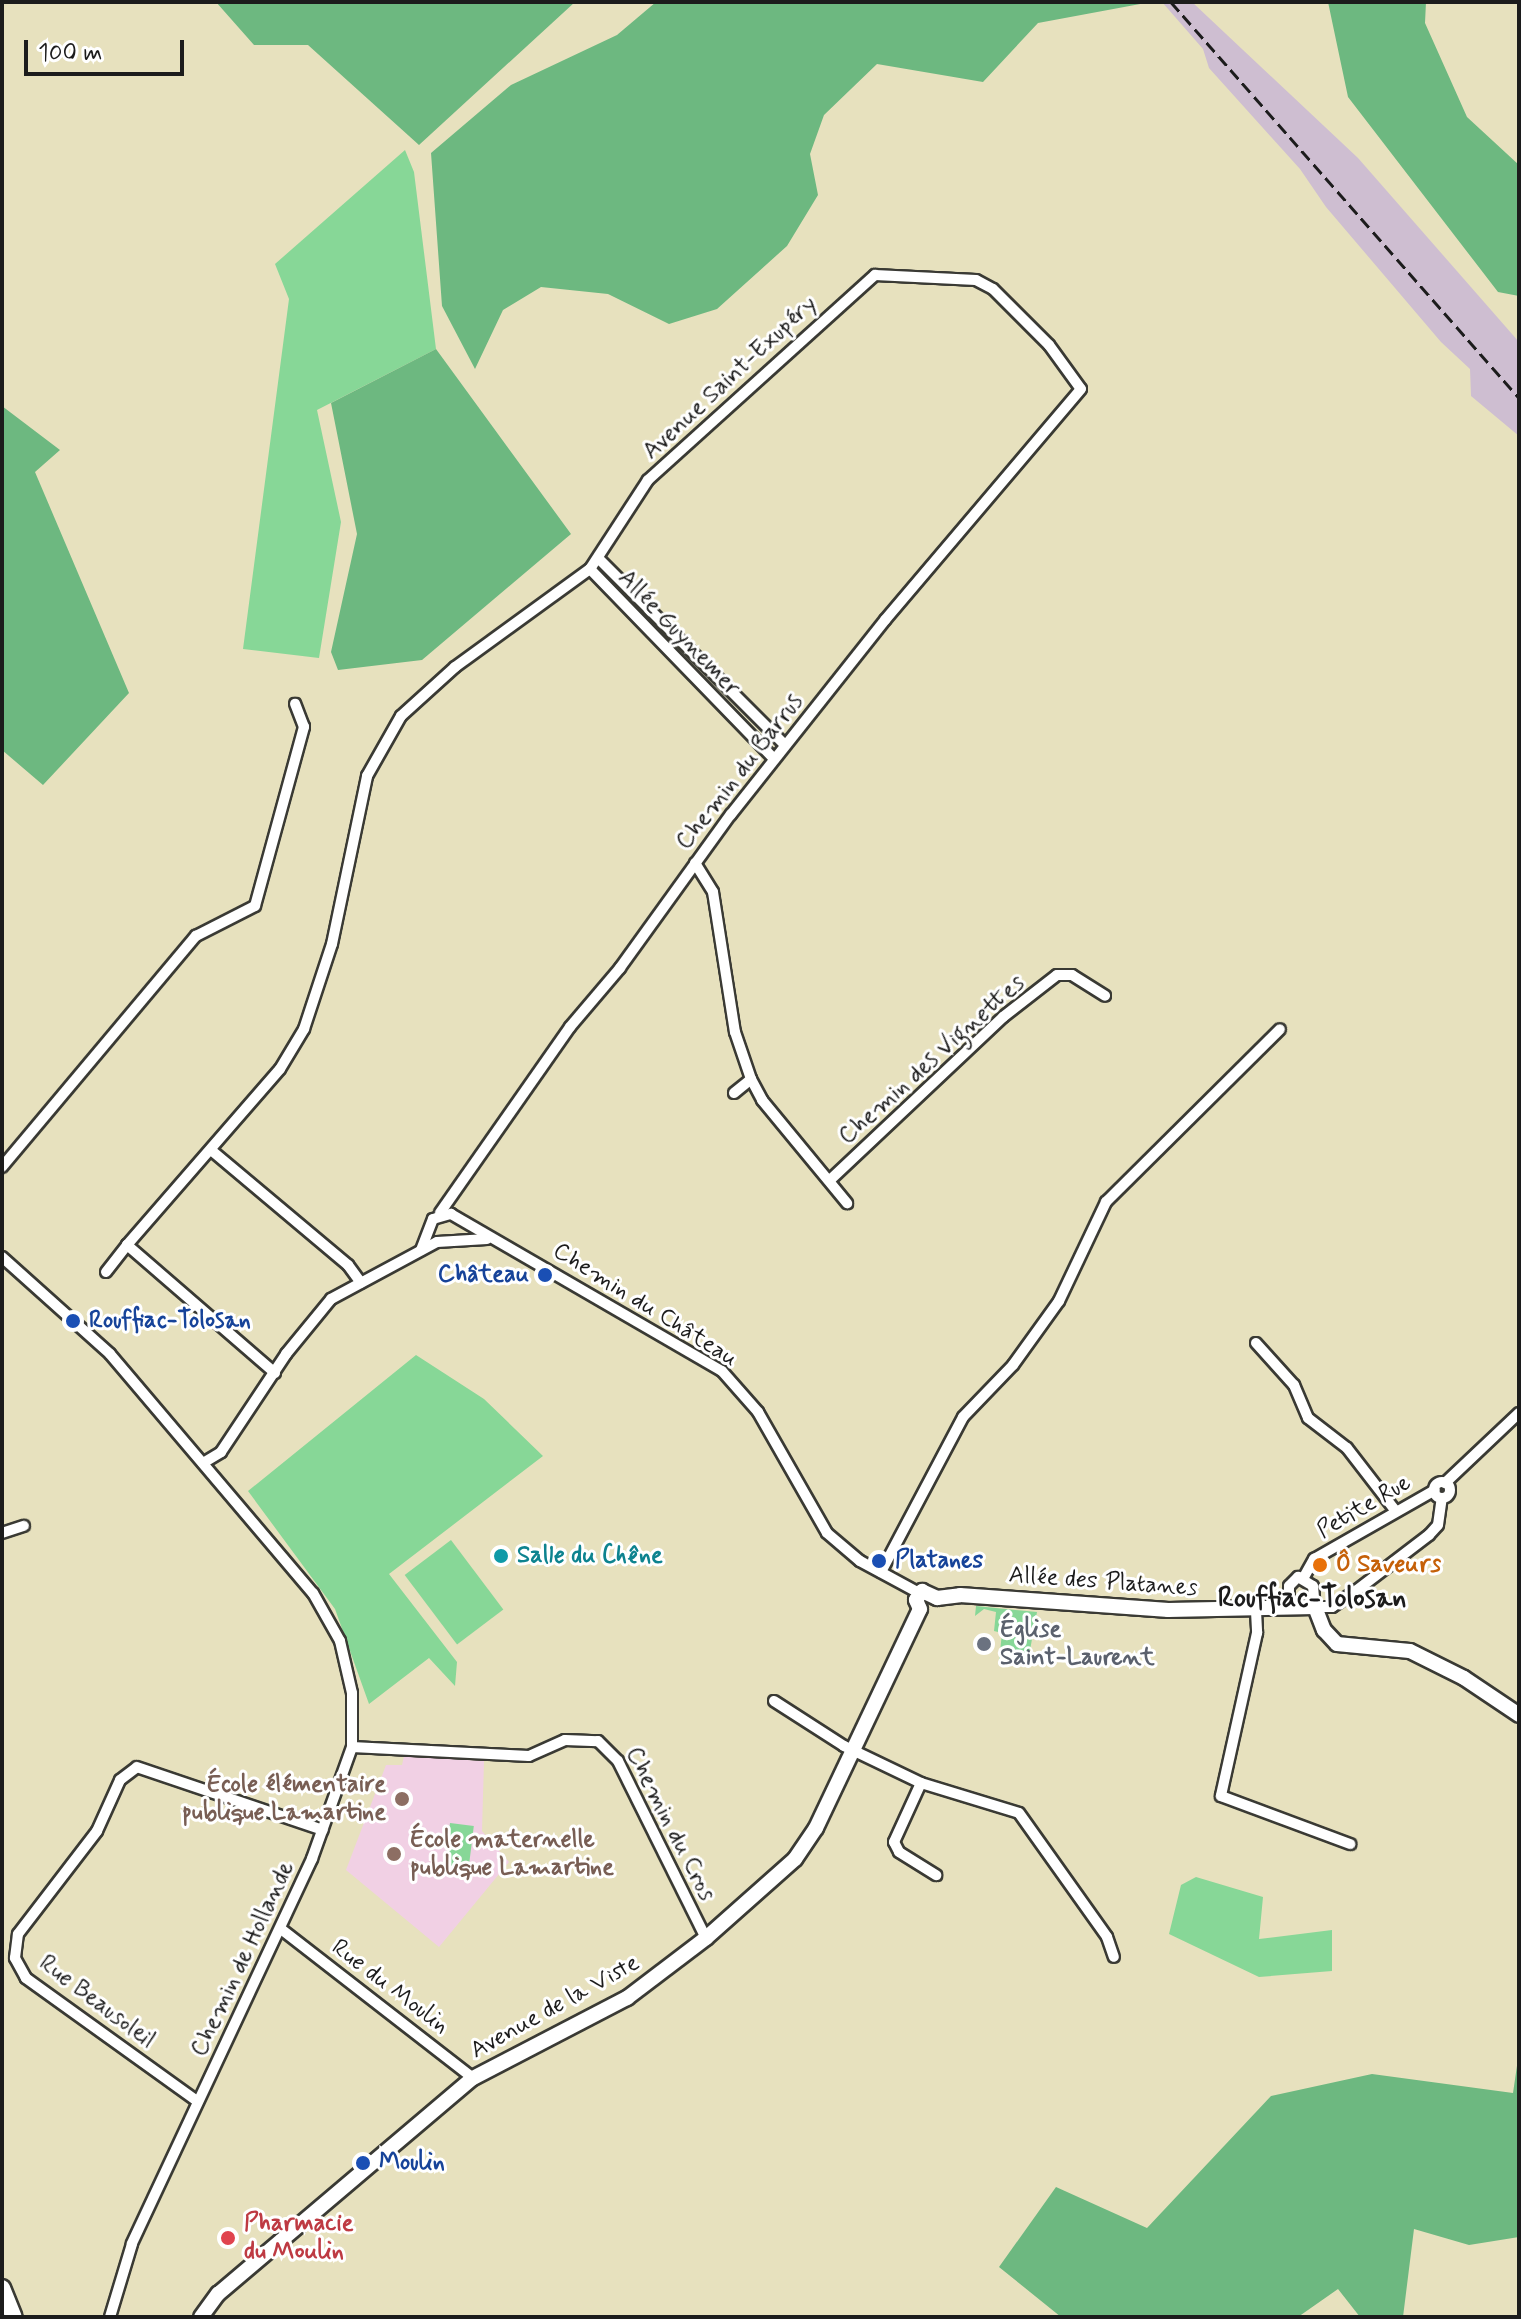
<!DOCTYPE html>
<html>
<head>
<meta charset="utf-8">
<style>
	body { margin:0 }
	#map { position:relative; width:1521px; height:2319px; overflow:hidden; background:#e7e1be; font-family:Mynerve,sans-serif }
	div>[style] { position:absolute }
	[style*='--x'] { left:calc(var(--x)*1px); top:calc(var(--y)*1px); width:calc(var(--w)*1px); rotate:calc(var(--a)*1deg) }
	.built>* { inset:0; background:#f1d0e4 }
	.industrial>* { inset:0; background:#cebed1 }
	.green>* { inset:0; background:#87d797; transform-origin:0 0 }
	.forest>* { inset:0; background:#6db880 }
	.roads { filter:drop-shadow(2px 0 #3a3a34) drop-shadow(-2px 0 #3a3a34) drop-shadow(0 2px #3a3a34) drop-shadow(0 -2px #3a3a34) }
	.street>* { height:10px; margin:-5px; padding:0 5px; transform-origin:5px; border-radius:5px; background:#fff }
	.street>.ring { margin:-5px; padding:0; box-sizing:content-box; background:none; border:10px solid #fff; border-radius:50% }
	.secondary>* { height:14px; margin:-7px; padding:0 7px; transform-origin:7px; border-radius:7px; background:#fff }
	.primary>* { height:16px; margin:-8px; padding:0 8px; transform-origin:8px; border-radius:8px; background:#fff }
	.rail>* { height:3px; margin-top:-1.5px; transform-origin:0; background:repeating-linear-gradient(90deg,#1c1c1c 0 12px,transparent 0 18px) }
	.dots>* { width:22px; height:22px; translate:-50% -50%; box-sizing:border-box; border:4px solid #fff; border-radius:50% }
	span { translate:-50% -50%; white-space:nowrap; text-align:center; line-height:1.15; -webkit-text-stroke:6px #fff; paint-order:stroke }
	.street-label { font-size:24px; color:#1c1c1c }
	.transit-label { font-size:24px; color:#164399; font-weight:700 }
	.right { translate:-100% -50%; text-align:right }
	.left { translate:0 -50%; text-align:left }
	.culture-label { font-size:24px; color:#0d838f; font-weight:700 }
	.food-label { font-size:24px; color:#c56008; font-weight:700 }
	.worship-label { font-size:24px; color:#5b616d; font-weight:700 }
	.education-label { font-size:24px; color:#785e54; font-weight:700 }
	.health-label { font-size:24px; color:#be3a42; font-weight:700 }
	.quarter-label { font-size:28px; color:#1c1c1c; font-weight:700 }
	.frame { position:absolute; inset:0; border:4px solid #1c1c1c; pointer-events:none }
	.scale { position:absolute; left:24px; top:40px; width:160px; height:36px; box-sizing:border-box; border:4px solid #1c1c1c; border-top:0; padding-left:10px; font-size:24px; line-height:28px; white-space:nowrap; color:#1c1c1c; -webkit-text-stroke:6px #fff; paint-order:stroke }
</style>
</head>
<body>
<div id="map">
	<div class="built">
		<div style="clip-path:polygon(404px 1756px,484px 1761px,482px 1831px,509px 1862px,439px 1947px,346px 1870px,386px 1765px,402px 1765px)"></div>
	</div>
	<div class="industrial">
		<div style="clip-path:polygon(1162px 2px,1192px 2px,1358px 158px,1519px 342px,1519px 436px,1471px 396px,1470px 369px,1441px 342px,1326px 207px,1300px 169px,1209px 68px,1203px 49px)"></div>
	</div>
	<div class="green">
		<div style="clip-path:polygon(405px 150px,414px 172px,436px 349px,317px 410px,341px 522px,319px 658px,243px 649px,289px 299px,275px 264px)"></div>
		<div style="clip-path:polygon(416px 1355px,484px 1399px,543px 1456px,389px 1574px,457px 1662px,455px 1686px,429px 1658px,369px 1704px,335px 1609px,248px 1491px)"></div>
		<div style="left:451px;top:1540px;width:87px;height:58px;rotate:53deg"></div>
		<div style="clip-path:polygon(976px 1606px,1037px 1612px,1028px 1661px,1021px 1665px,999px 1661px,1002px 1633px,994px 1631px,996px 1612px,984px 1609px,975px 1616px)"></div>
		<div style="left:450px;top:1823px;width:24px;height:46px;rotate:7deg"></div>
		<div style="clip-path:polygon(1196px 1877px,1263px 1897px,1259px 1939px,1332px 1930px,1332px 1971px,1259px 1977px,1169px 1934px,1181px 1885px)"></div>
	</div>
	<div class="forest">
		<div style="clip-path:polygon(216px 2px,575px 2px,419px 145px,308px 45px,254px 45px)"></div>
		<div style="clip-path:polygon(656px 2px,1151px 2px,1038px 23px,983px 82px,877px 64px,824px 115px,810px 154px,818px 195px,787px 246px,717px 309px,669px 324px,608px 294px,541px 287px,503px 310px,475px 369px,442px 306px,431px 153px,511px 85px,617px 35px)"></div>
		<div style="clip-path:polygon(1328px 2px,1426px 2px,1425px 23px,1467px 117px,1519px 165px,1519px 296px,1498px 292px,1348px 97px)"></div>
		<div style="clip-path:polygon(436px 349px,571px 534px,422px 660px,338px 670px,331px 652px,357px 534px,331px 403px)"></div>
		<div style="clip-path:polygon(2px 406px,60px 450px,35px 472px,129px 693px,43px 785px,2px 750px)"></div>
		<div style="clip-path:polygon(1519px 2052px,1519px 2237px,1469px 2245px,1414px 2229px,1403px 2317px,1360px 2317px,1338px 2289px,1298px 2317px,1061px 2317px,999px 2267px,1056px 2187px,1147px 2228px,1271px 2096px,1372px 2074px,1513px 2093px)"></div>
	</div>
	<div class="roads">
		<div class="street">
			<div style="--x:599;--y:559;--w:263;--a:45"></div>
			<div style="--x:590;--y:569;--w:264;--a:45.9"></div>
			<div style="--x:695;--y:863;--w:34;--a:58"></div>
			<div style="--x:713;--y:892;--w:142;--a:81.1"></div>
			<div style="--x:735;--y:1032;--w:50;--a:71.2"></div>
			<div style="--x:734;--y:1093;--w:22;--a:-39"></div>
			<div style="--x:751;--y:1079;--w:24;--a:62"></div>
			<div style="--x:762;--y:1100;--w:134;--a:50.5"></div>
			<div style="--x:211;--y:1150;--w:179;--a:40"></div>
			<div style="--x:348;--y:1265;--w:22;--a:54"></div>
			<div style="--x:2;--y:1167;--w:302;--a:-50"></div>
			<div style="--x:196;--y:936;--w:66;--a:-27"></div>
			<div style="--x:255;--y:906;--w:186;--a:-74.7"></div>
			<div style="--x:304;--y:727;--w:25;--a:-111"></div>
			<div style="--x:830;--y:1180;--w:238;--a:-43.3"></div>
			<div style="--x:1003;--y:1017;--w:68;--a:-37.9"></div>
			<div style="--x:1057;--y:975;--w:15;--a:0"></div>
			<div style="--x:1072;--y:975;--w:39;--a:32"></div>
			<div style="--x:421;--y:1250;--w:33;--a:-69"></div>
			<div style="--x:433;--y:1219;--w:19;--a:-16"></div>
			<div style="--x:451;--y:1214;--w:313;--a:30.1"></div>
			<div style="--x:722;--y:1371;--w:55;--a:48.7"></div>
			<div style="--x:758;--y:1412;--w:139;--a:60.3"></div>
			<div style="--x:827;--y:1533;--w:43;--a:40.3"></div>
			<div style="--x:860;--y:1561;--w:67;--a:28.5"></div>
			<div style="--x:2;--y:1257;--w:145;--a:41.9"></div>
			<div style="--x:110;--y:1354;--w:314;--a:49.7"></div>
			<div style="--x:313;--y:1593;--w:55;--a:60.6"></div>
			<div style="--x:340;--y:1641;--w:53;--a:77"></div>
			<div style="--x:352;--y:1693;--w:54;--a:90"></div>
			<div style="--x:352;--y:1747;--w:119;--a:109.7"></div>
			<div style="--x:312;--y:1859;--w:425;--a:115.1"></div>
			<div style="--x:132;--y:2244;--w:76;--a:106.8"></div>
			<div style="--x:106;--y:1272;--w:34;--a:-52"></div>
			<div style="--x:1256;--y:1343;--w:57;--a:47.9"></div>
			<div style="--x:1294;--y:1385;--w:36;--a:67"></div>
			<div style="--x:1308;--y:1418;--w:49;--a:37.6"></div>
			<div style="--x:1347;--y:1448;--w:78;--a:52.3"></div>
			<div style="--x:275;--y:1373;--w:196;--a:-139.1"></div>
			<div style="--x:127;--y:1245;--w:233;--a:-49"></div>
			<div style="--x:280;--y:1069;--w:47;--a:-59"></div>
			<div style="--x:304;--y:1029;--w:89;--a:-71.8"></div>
			<div style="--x:332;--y:944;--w:172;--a:-78.2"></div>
			<div style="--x:367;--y:776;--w:69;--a:-60.5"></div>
			<div style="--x:401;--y:716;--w:73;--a:-42.2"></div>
			<div style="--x:455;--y:667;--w:167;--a:-36"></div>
			<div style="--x:590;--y:569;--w:106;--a:-56.9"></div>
			<div style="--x:648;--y:480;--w:306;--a:-42.1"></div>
			<div style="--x:875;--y:275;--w:101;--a:2.8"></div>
			<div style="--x:976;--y:280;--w:19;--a:28"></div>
			<div style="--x:993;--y:289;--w:79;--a:45"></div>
			<div style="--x:1049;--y:345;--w:54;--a:54"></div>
			<div style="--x:1081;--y:389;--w:303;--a:130.3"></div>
			<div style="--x:885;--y:620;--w:248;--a:128.4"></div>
			<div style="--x:731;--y:814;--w:190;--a:125.8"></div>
			<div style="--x:620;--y:968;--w:77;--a:130.3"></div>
			<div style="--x:570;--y:1027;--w:227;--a:125"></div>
			<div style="--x:203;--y:1463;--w:21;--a:-31"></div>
			<div style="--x:221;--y:1452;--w:118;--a:-56.4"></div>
			<div style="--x:286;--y:1354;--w:71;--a:-50.7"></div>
			<div style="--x:331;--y:1299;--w:120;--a:-28.3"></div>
			<div style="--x:437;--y:1242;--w:50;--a:-3.4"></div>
			<div class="ring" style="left:1434px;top:1482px;width:6px;height:6px"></div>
			<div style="--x:1445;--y:1483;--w:102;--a:-43.4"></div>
			<div style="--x:2;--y:1533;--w:23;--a:-18"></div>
			<div style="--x:881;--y:1572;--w:175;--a:-62.1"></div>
			<div style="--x:963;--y:1417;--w:72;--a:-46.1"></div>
			<div style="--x:1013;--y:1365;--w:79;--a:-54.3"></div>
			<div style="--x:1059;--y:1301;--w:110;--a:-64.6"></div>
			<div style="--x:1106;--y:1202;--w:245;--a:-44.8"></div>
			<div style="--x:1304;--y:1577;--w:21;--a:-61"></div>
			<div style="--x:1314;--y:1559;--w:139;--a:-29.7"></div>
			<div style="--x:1288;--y:1608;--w:22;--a:-87"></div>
			<div style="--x:1289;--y:1586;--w:13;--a:-45"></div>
			<div style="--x:1298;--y:1577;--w:17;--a:31"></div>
			<div style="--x:1313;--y:1586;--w:21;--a:85"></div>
			<div style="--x:1315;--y:1607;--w:17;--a:0"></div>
			<div style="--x:1332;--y:1607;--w:30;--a:-34"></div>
			<div style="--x:1357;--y:1590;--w:91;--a:-37.4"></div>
			<div style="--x:1429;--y:1535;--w:13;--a:-48"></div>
			<div style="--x:1438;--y:1525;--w:27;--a:-82"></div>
			<div style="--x:1256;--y:1611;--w:22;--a:87"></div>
			<div style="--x:1257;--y:1633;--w:167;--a:102.5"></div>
			<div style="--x:1221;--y:1796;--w:138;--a:20.4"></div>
			<div style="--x:774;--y:1701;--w:83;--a:32.7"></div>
			<div style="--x:844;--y:1746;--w:85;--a:25.7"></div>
			<div style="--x:921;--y:1783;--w:102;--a:17"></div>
			<div style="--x:1019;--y:1813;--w:152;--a:54.6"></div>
			<div style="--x:1107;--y:1937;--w:21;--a:71"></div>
			<div style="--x:352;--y:1747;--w:177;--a:2.9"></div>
			<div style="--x:529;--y:1756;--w:39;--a:-24"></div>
			<div style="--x:565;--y:1740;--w:33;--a:2"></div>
			<div style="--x:598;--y:1741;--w:28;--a:45"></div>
			<div style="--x:618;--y:1761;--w:198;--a:63.6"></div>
			<div style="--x:921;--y:1783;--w:65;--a:114.6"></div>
			<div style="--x:894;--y:1842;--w:11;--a:63"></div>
			<div style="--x:899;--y:1852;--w:44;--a:31.9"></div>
			<div style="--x:281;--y:1929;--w:243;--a:37.8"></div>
			<div style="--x:197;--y:2101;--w:211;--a:-144.3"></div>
			<div style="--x:26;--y:1978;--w:23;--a:-119"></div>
			<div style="--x:15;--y:1958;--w:24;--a:-83"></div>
			<div style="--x:18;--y:1934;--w:130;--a:-52.5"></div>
			<div style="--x:97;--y:1831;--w:56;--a:-65.7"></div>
			<div style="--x:120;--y:1780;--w:21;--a:-37"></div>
			<div style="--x:137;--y:1767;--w:196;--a:18.7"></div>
		</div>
		<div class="secondary">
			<div style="--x:937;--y:1598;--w:23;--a:-7"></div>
			<div style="--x:960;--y:1595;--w:209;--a:4.1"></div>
			<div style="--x:1168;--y:1610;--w:147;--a:-1.2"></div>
			<div style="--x:1315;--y:1607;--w:25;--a:69"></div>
			<div style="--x:1324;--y:1630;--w:19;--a:47"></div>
			<div style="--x:1337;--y:1644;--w:73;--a:5.5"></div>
			<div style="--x:1410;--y:1651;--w:60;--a:26.6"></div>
			<div style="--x:1464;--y:1678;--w:66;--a:33.9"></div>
			<div style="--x:920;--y:1609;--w:10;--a:-114"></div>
			<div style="--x:916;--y:1600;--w:11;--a:-56"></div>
			<div style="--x:922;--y:1591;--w:17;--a:25"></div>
			<div style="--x:201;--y:2317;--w:29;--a:-54"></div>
			<div style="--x:218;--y:2294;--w:334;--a:-40.3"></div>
			<div style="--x:473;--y:2078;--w:174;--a:-27.5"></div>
			<div style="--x:627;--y:1998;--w:99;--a:-37.2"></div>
			<div style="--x:706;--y:1938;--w:119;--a:-41.6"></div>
			<div style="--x:795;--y:1859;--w:37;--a:-56"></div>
			<div style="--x:816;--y:1828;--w:242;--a:-64.6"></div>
		</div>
		<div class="primary">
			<div style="--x:2;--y:2288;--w:31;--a:68"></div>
		</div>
	</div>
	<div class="rail">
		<div style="--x:1171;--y:2;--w:527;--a:48.69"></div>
	</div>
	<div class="dots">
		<div style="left:545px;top:1275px;background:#1a4fb4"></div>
		<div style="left:73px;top:1321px;background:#1a4fb4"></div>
		<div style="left:501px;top:1556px;background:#0f9aa8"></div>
		<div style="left:879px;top:1561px;background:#1a4fb4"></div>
		<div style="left:1320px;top:1565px;background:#e8710a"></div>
		<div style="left:984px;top:1644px;background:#6b7280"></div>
		<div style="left:402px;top:1799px;background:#8d6e63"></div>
		<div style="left:394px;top:1854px;background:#8d6e63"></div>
		<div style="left:363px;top:2163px;background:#1a4fb4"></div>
		<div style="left:228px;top:2238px;background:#e0444e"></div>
	</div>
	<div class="street-label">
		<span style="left:730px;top:378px;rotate:-43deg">Avenue Saint-Exupéry</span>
		<span style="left:679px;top:633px;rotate:46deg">Allée Guynemer</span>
		<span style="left:740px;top:772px;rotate:-52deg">Chemin du Barrus</span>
		<span style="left:932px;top:1060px;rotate:-42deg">Chemin des Vignettes</span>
		<span style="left:645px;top:1305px;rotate:32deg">Chemin du Château</span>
		<span style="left:1364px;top:1507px;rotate:-30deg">Petite Rue</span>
		<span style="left:1103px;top:1582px;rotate:4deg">Allée des Platanes</span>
		<span style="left:670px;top:1824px;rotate:63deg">Chemin du Cros</span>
		<span style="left:243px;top:1959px;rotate:-65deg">Chemin de Hollande</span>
		<span style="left:390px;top:1987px;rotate:37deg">Rue du Moulin</span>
		<span style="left:97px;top:2002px;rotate:37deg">Rue Beausoleil</span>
		<span style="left:555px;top:2007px;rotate:-29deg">Avenue de la Viste</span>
	</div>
	<div class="transit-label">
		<span class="right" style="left:529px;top:1275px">Château</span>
		<span class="left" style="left:89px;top:1321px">Rouffiac-Tolosan</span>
		<span class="left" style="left:895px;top:1561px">Platanes</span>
		<span class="left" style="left:379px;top:2163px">Moulin</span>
	</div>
	<div class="culture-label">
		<span class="left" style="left:517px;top:1556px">Salle du Chêne</span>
	</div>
	<div class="food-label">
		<span class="left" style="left:1336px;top:1565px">Ô Saveurs</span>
	</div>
	<div class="worship-label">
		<span class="left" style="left:1000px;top:1644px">Église<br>Saint-Laurent</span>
	</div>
	<div class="education-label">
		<span class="right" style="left:386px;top:1799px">École élémentaire<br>publique Lamartine</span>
		<span class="left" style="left:410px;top:1854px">École maternelle<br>publique Lamartine</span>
	</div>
	<div class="health-label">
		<span class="left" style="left:244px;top:2238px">Pharmacie<br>du Moulin</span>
	</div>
	<div class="quarter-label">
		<span style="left:1312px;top:1599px">Rouffiac-Tolosan</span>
	</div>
	<div class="frame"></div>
	<div class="scale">100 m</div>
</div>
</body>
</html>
